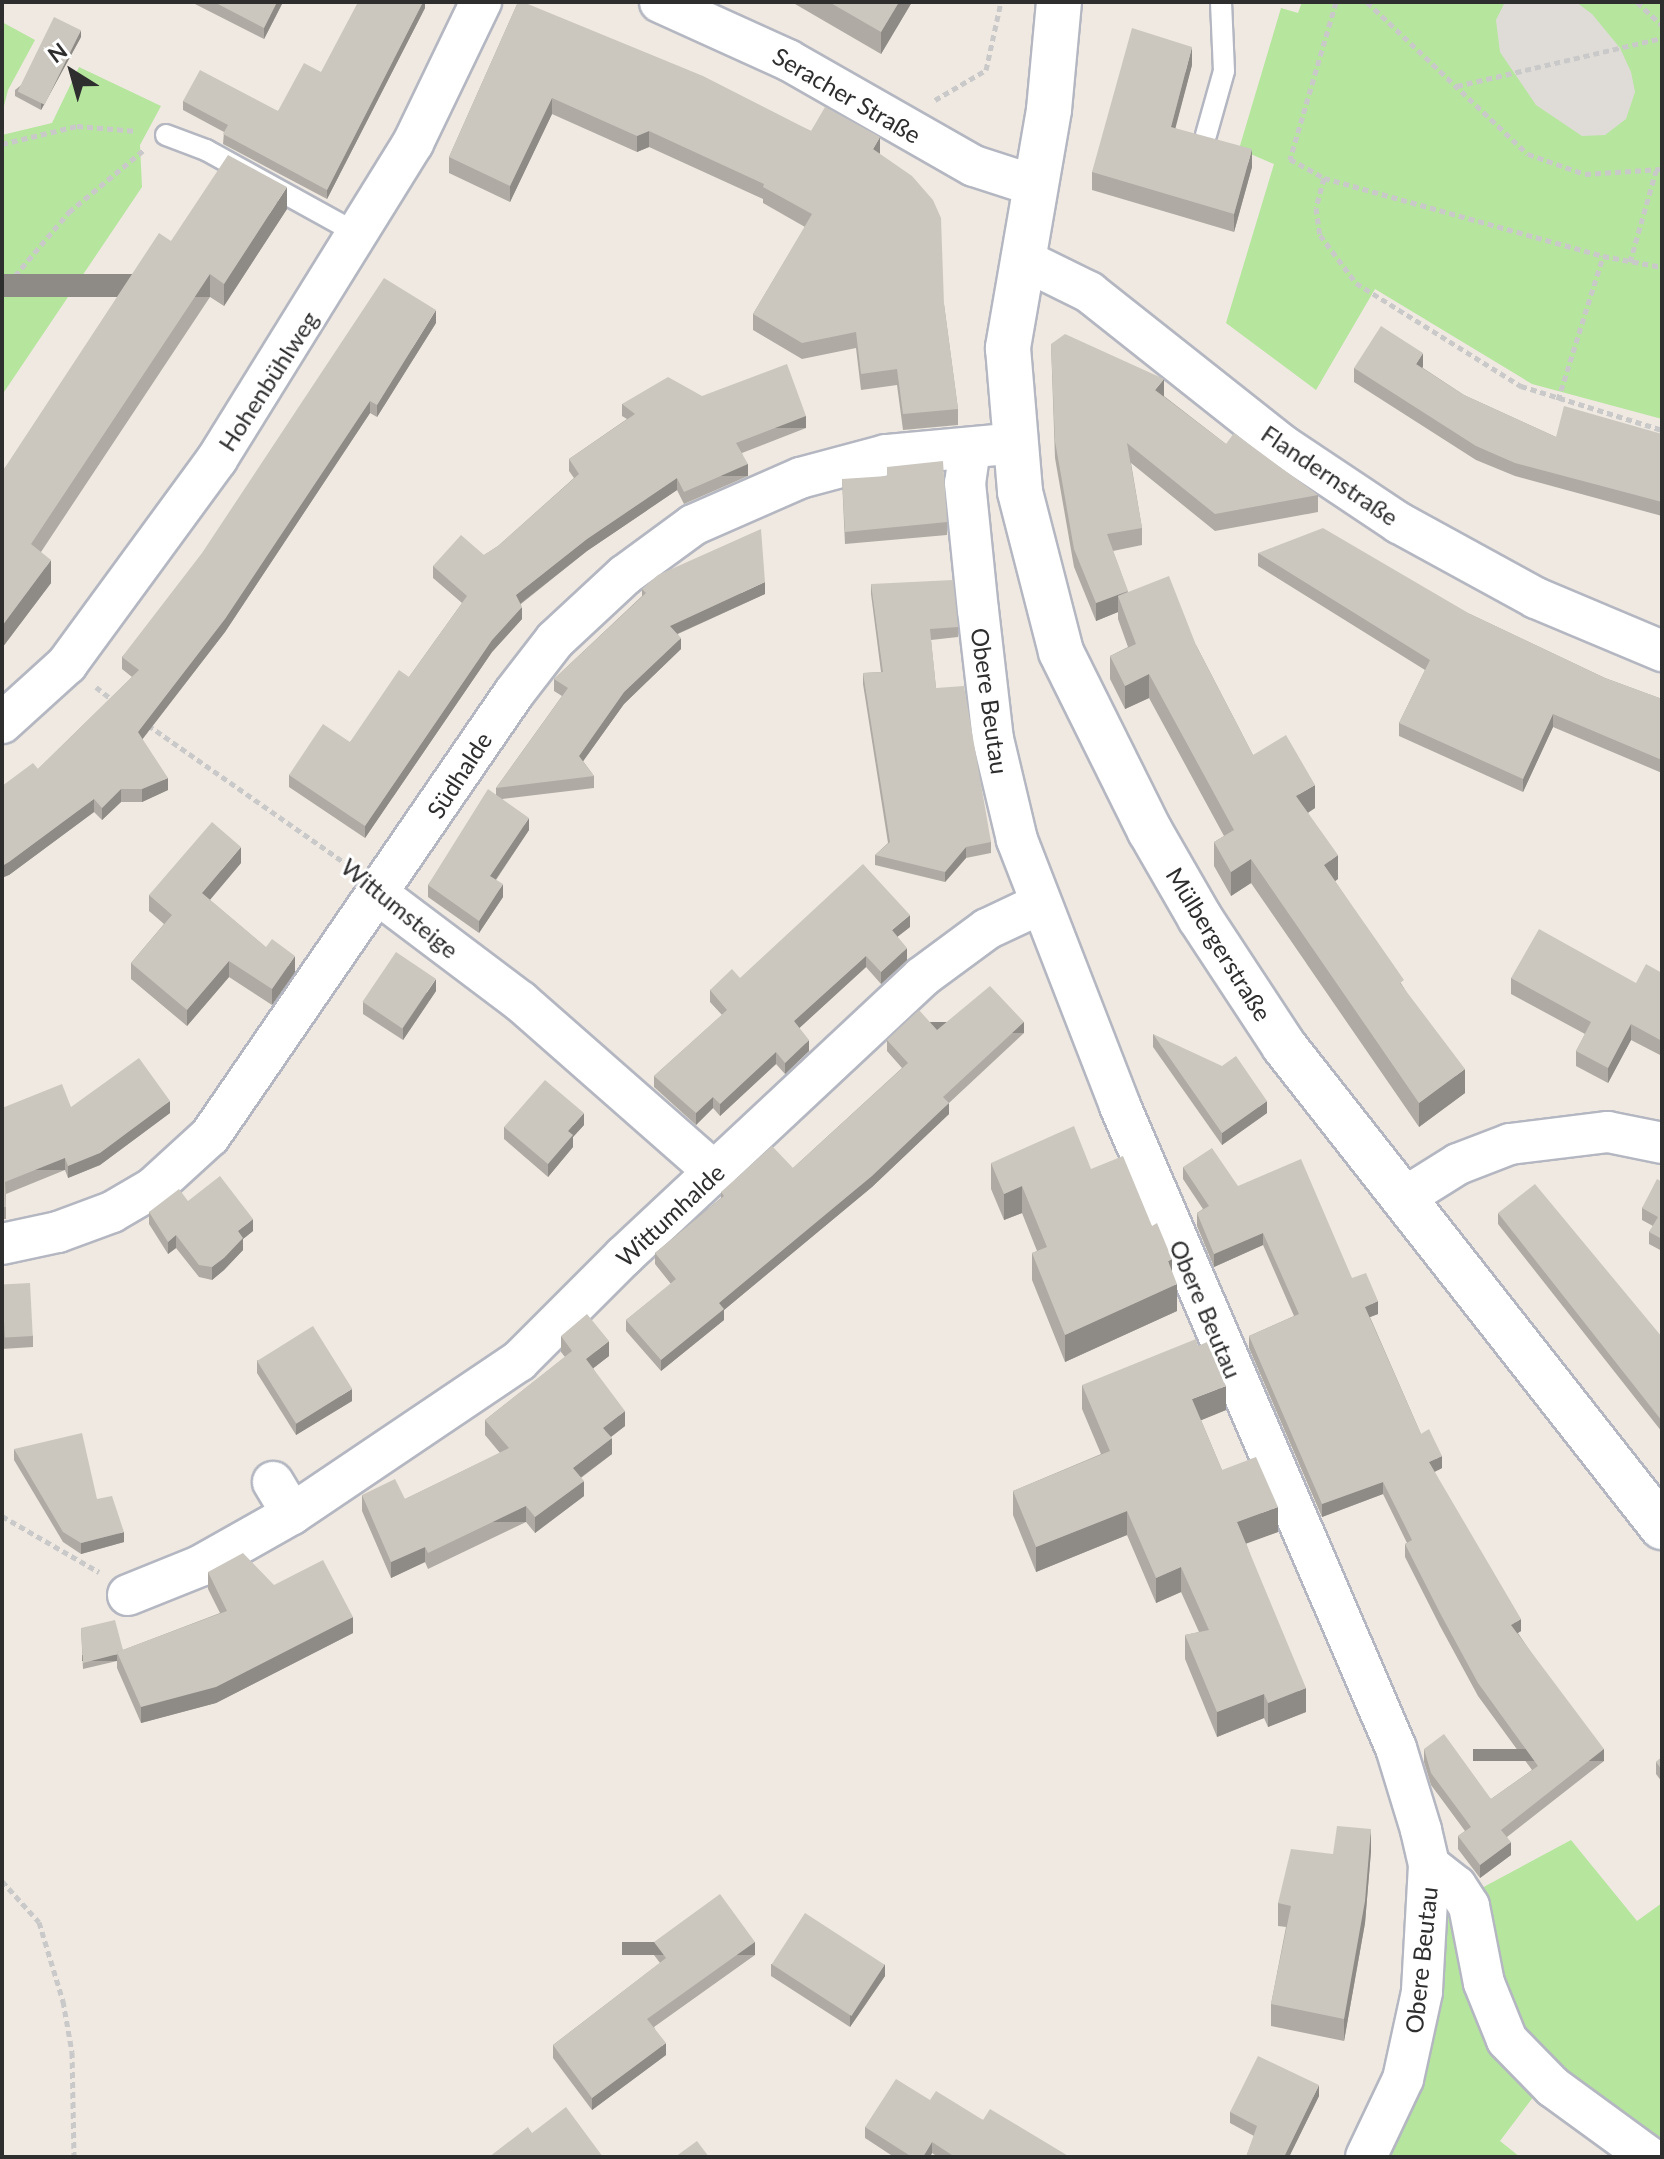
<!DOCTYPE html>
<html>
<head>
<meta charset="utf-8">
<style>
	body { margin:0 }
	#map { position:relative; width:1664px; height:2159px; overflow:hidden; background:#efe9e1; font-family:Lato,sans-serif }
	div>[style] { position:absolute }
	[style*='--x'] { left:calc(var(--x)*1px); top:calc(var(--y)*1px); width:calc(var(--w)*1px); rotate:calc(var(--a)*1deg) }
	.green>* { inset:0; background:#b6e59e }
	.plaza>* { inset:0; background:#dfdcd8 }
	.path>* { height:5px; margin-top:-2.5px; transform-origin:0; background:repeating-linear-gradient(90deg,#c9c9c9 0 6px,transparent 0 10px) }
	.roads { filter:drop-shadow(2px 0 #b4b7c1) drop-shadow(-2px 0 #b4b7c1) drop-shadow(0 2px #b4b7c1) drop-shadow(0 -2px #b4b7c1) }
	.service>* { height:20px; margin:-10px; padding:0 10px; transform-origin:10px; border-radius:10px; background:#fff }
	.minor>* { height:40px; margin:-20px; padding:0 20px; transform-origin:20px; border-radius:20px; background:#fff }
	.tertiary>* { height:44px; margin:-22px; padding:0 22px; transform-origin:22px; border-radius:22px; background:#fff }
	.wall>* { inset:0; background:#afaba4 }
	.shaded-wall>* { inset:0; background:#8e8b86; transform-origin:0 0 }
	.building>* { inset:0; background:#cbc7bf; transform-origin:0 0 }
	span { translate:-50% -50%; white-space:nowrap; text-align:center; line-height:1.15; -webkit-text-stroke:6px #fff; paint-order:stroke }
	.street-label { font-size:24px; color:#2e2e2e }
	.frame { position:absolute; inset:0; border:4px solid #2e2e2e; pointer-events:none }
	.north { position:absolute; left:32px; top:32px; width:80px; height:80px; -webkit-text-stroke:6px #fff; paint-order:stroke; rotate:323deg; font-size:22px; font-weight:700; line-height:32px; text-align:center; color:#2e2e2e }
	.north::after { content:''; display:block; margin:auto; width:28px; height:36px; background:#2e2e2e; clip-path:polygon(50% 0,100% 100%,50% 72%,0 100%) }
</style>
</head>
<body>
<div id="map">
	<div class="green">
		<div style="clip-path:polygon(1302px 2px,1662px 2px,1662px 419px,1532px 384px,1375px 289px,1316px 390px,1226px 323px,1274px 164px,1239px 149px,1281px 8px,1298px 13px)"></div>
		<div style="clip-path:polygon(2px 22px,35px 40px,8px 90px,2px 114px)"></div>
		<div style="clip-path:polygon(79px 67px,161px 106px,140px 145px,142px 187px,2px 395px,2px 135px,52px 123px)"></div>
		<div style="clip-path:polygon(1571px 1840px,1637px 1921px,1662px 1903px,1662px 2151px,1537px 2092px,1500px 2141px,1520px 2157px,1379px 2157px,1444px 1920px,1478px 1890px)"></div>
	</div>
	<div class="plaza">
		<div style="clip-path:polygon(1505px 2px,1576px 2px,1592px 14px,1620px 48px,1631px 72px,1635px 92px,1626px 119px,1605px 135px,1582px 136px,1536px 105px,1500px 52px,1496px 20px)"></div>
	</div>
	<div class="path">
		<div style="--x:1336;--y:2;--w:164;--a:106.3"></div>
		<div style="--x:1290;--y:159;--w:39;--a:29"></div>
		<div style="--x:1324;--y:178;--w:290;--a:15.6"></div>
		<div style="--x:1603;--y:256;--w:60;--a:10.6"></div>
		<div style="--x:1367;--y:2;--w:221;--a:43.4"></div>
		<div style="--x:1528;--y:154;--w:60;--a:19.3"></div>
		<div style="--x:1585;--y:174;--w:77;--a:-3.7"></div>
		<div style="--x:1637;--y:2;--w:34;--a:43"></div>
		<div style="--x:1457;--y:86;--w:211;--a:-13.2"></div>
		<div style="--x:935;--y:100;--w:59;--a:-30.5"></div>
		<div style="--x:986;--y:70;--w:70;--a:-77.6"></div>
		<div style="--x:2;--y:144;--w:77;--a:-13.5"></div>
		<div style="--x:77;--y:126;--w:60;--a:4.8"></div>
		<div style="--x:1324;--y:178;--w:31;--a:105"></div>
		<div style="--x:1316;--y:208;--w:27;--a:82"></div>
		<div style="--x:1320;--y:235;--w:60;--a:53.1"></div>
		<div style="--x:1356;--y:283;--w:195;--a:32"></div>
		<div style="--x:1521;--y:386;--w:148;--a:17.3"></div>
		<div style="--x:1630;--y:262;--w:95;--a:-74.1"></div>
		<div style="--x:2;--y:291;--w:104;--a:-49.7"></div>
		<div style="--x:69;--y:212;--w:99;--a:-39.7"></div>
		<div style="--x:1558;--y:400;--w:151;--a:-72.6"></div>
		<div style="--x:96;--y:687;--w:23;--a:38"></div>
		<div style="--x:148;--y:725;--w:246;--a:35"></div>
		<div style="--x:2;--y:1516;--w:112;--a:30"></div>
		<div style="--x:2;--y:1881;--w:55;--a:47.9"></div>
		<div style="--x:39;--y:1922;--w:83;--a:73.1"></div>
		<div style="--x:63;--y:2001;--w:52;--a:80"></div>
		<div style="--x:72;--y:2052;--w:105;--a:88.9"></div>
	</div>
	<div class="roads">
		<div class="service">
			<div style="--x:166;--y:135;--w:43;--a:20.6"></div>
			<div style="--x:206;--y:150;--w:176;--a:28.9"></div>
			<div style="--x:1206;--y:135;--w:66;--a:-74.3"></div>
			<div style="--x:1224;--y:71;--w:69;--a:-92.5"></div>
		</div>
		<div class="minor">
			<div style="--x:660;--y:2;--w:141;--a:24.4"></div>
			<div style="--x:788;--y:60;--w:214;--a:29.7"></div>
			<div style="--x:974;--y:166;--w:65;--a:17.9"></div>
			<div style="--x:1022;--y:259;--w:75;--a:26.2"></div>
			<div style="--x:1089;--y:292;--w:246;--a:38.4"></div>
			<div style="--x:1282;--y:445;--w:141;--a:33.7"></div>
			<div style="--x:1399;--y:523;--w:156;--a:28.7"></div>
			<div style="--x:1536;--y:598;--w:137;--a:22.8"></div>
			<div style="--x:970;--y:448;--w:35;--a:98"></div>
			<div style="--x:965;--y:483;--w:128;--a:84.2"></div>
			<div style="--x:978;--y:610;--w:130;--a:83.4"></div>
			<div style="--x:993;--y:739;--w:104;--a:76.6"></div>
			<div style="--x:1017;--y:840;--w:285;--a:68.8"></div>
			<div style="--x:1120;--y:1106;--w:699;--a:66.74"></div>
			<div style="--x:1396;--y:1748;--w:86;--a:73"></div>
			<div style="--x:1421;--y:1830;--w:36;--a:77"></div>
			<div style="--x:1429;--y:1865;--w:127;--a:93.2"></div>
			<div style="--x:1422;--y:1992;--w:89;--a:102.3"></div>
			<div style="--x:1403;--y:2079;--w:86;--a:115.4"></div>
			<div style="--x:2;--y:723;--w:88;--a:-42.2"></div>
			<div style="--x:67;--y:664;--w:254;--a:-53.8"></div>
			<div style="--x:217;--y:459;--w:372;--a:-58.2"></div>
			<div style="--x:413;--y:143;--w:157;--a:-64.3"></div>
			<div style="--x:378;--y:894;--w:178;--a:37"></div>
			<div style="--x:520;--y:1001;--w:261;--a:41.3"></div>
			<div style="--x:1402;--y:1199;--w:66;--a:-32"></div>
			<div style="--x:1458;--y:1164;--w:56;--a:-21"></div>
			<div style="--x:1510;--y:1144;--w:99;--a:-7"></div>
			<div style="--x:1608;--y:1132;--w:55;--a:11.5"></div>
			<div style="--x:2;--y:1244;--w:57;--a:-12.1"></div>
			<div style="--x:58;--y:1232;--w:58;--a:-20.3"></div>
			<div style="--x:112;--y:1212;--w:48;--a:-30.3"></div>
			<div style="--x:153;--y:1188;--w:77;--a:-42.4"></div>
			<div style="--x:210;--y:1136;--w:537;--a:-55.54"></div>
			<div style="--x:514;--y:693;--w:67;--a:-52.3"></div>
			<div style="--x:555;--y:640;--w:96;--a:-42.9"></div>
			<div style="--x:625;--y:575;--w:84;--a:-36.3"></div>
			<div style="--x:693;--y:525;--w:117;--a:-23.7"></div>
			<div style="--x:800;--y:478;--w:89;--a:-15"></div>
			<div style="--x:886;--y:455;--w:110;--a:-5.2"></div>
			<div style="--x:273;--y:1482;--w:37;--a:59"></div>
			<div style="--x:128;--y:1595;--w:78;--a:-21.9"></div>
			<div style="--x:200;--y:1566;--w:106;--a:-29.5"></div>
			<div style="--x:292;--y:1514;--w:274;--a:-34"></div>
			<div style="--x:519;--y:1361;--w:148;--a:-45"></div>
			<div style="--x:624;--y:1256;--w:408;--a:-43.1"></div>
			<div style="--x:922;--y:977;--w:81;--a:-36.4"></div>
			<div style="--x:987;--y:929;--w:56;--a:-25.2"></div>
			<div style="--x:1429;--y:1865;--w:34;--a:38"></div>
			<div style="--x:1456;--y:1886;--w:24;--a:57"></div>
			<div style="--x:1469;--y:1906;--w:78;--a:79"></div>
			<div style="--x:1484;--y:1983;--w:61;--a:68"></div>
			<div style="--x:1507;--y:2040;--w:66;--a:45.6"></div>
			<div style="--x:1553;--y:2087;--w:119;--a:36.1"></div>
		</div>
		<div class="tertiary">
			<div style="--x:1059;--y:2;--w:108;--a:95.3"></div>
			<div style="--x:1049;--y:110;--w:242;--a:99.8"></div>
			<div style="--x:1008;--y:348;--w:144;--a:85.2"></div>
			<div style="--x:1020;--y:492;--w:165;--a:75.6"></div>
			<div style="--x:1061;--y:652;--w:200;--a:63.6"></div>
			<div style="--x:1150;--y:831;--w:100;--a:60.1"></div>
			<div style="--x:1200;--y:918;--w:153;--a:56.7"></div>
			<div style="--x:1284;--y:1046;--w:612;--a:51.84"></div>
		</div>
	</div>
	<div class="wall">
		<div style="clip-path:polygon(191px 2px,283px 2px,264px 39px)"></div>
		<div style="clip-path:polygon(425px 2px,425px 8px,327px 199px,223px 144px,224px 132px,183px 110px,183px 101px,278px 111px,321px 72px)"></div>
		<div style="clip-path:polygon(518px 2px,811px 131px,879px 154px,944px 304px,958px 409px,958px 425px,903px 430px,897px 385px,861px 390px,856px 348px,802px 359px,753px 330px,753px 314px,805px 227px,763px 203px,763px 199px,649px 147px,637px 152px,552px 114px,510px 202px,449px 173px,449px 157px)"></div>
		<div style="clip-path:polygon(795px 2px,912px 2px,881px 54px,795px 4px)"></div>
		<div style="clip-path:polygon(81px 37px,41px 110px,15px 96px,15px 90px)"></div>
		<div style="clip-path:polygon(1192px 65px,1175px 128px,1252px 167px,1234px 232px,1092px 190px,1092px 172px)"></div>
		<div style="clip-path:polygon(287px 209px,224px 306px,210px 297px,41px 552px,51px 583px,2px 648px,2px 472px,171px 241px)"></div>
		<div style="clip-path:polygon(436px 323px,377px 417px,370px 413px,225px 632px,142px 739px,168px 790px,142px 802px,121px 802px,102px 820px,94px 812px,9px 875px,38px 769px,132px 677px,122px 669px,122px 657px)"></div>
		<div style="clip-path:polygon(1051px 344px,1164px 396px,1226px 444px,1318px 495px,1318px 512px,1215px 531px,1131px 463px,1142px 528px,1142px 545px,1113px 551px,1128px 592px,1196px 645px,1253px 755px,1315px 808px,1308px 813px,1338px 879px,1335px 881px,1404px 988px,1465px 1093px,1419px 1127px,1251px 883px,1231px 896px,1214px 866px,1214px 842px,1224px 836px,1149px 698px,1125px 709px,1110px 679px,1110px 656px,1128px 647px,1118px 619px,1118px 612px,1096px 621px,1074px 567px,1055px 458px)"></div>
		<div style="clip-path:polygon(1423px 366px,1423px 368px,1464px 395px,1556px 437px,1662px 434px,1662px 516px,1515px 476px,1476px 460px,1354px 382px,1354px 368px)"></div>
		<div style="clip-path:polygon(702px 396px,806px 428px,742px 453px,748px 476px,684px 504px,677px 490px,587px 551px,521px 604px,522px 619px,492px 652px,365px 838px,289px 787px,289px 775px,350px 742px,409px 677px,462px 603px,433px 578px,433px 566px,484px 555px,498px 546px,574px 478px,569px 471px,569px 459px,627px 419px,622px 416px,622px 404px)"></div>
		<div style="clip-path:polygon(842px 479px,947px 522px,947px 535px,845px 544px)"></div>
		<div style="clip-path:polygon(1258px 553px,1470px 614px,1605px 678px,1662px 699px,1662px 773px,1553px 727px,1523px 792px,1399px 736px,1399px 723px,1425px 670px,1258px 566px)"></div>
		<div style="clip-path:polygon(871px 584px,958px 627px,958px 637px,931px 640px,936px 688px,991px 842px,991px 853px,966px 858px,945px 882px,875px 865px,875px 855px,888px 843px,863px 684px,863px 673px,881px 672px,871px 594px)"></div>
		<div style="clip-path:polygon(642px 589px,765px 594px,678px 634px,681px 649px,624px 704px,583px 761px,594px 776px,594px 788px,502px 799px,529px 830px,496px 880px,503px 897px,479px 933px,428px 897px,428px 885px,496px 795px,496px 788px,562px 696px,554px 691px,554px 679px,642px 596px)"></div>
		<div style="clip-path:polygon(241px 863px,210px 900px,295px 972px,272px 1005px,229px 977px,187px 1026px,131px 979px,131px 963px,164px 924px,149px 911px,149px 895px)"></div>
		<div style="clip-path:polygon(910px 927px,897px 937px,907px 960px,881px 984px,866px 967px,799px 1028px,809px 1051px,785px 1074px,776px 1064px,720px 1116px,713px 1108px,696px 1125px,654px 1087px,654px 1076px,722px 1015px,710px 1002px,710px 990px,740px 978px)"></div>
		<div style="clip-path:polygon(1662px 973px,1662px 1056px,1631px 1040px,1608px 1083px,1576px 1066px,1576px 1051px,1585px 1034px,1511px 994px,1511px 978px,1636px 983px)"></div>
		<div style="clip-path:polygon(436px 991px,403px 1040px,363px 1014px,363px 1002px)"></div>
		<div style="clip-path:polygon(937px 1030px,1024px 1033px,949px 1103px,949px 1114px,872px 1187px,724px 1310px,724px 1320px,661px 1371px,626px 1331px,626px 1320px,671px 1284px,655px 1264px,655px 1253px,721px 1198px,721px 1192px,793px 1168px,902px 1068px,887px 1051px,887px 1040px)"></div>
		<div style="clip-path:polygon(1153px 1034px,1267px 1113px,1222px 1145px,1153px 1047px)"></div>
		<div style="clip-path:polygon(71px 1107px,170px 1113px,100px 1165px,68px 1178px,65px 1170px,6px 1194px,6px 1219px,2px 1219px,2px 1108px)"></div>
		<div style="clip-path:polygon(584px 1125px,573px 1137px,573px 1147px,548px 1177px,504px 1139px,504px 1127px)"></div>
		<div style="clip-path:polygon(991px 1163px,1091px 1169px,1152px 1226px,1172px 1272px,1177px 1311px,1065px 1362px,1032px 1280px,1032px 1253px,1037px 1251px,1022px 1213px,1004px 1220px,991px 1189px)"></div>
		<div style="clip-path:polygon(1183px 1167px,1238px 1186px,1352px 1278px,1378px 1314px,1370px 1317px,1421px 1434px,1442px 1468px,1434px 1472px,1521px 1631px,1518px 1633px,1604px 1761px,1507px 1837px,1511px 1855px,1480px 1878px,1458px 1849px,1458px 1836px,1465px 1831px,1431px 1785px,1424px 1762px,1424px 1749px,1491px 1799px,1532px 1770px,1478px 1696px,1440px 1626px,1405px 1557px,1405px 1544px,1407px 1543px,1383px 1494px,1322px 1517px,1249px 1348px,1249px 1336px,1294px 1316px,1263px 1245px,1214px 1267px,1197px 1226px,1197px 1213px,1203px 1209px,1183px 1179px)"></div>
		<div style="clip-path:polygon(1662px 1182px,1662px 1251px,1649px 1244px,1649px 1232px,1653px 1226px,1642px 1220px,1642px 1208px)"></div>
		<div style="clip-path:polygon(188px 1201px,253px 1231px,243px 1239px,243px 1250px,224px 1270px,212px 1280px,199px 1277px,176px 1248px,168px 1254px,149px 1224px,149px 1212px)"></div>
		<div style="clip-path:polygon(1498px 1213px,1662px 1337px,1662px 1432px,1498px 1224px)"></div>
		<div style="clip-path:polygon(2px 1284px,33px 1336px,33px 1347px,2px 1349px)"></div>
		<div style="clip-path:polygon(561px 1336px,609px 1356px,593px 1368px,625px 1426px,611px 1437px,612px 1454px,581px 1478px,584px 1496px,535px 1533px,526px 1522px,428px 1569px,425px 1562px,391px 1578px,362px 1511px,362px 1495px,405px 1499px,500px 1453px,485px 1435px,485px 1420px,565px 1357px,561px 1352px)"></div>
		<div style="clip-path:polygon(257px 1360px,352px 1401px,296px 1435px,257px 1373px)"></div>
		<div style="clip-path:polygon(1082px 1385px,1226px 1410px,1201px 1420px,1222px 1470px,1278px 1532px,1246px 1543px,1306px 1712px,1268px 1727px,1264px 1718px,1217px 1737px,1185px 1659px,1185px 1635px,1199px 1632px,1181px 1592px,1156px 1603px,1127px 1535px,1036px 1572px,1013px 1515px,1013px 1491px,1101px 1454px,1082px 1409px)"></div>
		<div style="clip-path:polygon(14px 1449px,97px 1499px,124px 1542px,81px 1554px,63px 1542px,14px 1460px)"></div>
		<div style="clip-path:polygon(208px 1572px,274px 1585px,353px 1633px,216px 1703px,141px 1723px,117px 1668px,117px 1661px,83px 1669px,81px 1628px,123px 1650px,220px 1613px,208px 1589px)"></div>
		<div style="clip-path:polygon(1662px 1757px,1662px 1782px,1656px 1774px,1656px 1762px)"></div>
		<div style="clip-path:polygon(1371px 1851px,1365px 1923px,1344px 2041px,1271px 2026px,1271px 2004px,1286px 1927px,1278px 1926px,1278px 1903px,1333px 1854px)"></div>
		<div style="clip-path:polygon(654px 1942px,755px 1955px,654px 2027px,666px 2055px,592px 2110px,553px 2058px,553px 2045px,660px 1963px,654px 1955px)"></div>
		<div style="clip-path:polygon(771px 1964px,885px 1976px,850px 2027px,771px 1976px)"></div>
		<div style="clip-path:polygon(1319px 2096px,1289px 2157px,1246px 2157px,1254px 2136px,1230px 2123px,1230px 2112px)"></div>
		<div style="clip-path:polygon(930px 2100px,983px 2120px,1070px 2157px,938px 2157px,932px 2153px,930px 2157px,894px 2157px,865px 2138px,865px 2127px)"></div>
	</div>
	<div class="shaded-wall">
		<div style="clip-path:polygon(277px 2px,283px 2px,264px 39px,264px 28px)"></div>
		<div style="clip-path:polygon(423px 2px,425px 2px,425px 8px,327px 199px,327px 190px)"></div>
		<div style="clip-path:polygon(899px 2px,912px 2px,881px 54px,881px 32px)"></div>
		<div style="clip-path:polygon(81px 30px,81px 37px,41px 110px,41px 104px)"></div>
		<div style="clip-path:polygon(1192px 47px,1192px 65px,1171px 145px,1171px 127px)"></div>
		<div style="clip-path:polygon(552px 98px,552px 114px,510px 202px,510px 186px)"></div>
		<div style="clip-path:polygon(649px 131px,649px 147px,637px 152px,637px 136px)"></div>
		<div style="clip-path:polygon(880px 137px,880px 153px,873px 165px,873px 149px)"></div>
		<div style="clip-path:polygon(1252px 149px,1252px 167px,1234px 232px,1234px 214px)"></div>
		<div style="clip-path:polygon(287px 187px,287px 209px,224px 306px,224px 284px)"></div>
		<div style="left:210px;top:274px;width:23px;height:324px;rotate:90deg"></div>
		<div style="clip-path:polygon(436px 310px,436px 323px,377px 417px,377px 405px)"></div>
		<div style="clip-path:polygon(1423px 353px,1423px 366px,1416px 377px,1416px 364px)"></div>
		<div style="clip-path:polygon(1164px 379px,1164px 396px,1155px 407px,1155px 390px)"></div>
		<div style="clip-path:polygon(370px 401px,370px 413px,225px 632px,138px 745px,138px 732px)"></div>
		<div style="left:806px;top:416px;width:12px;height:75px;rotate:90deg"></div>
		<div style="left:748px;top:464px;width:12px;height:70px;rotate:90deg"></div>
		<div style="clip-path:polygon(677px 478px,677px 490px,587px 551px,516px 607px,516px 595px,587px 539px)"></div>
		<div style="clip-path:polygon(51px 560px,51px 583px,2px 648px,2px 626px)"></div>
		<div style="clip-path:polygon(765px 582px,765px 594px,670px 637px,670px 626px)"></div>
		<div style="clip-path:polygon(1128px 591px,1118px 596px,1118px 612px,1096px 621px,1096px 603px)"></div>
		<div style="clip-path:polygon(522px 607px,522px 619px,492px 652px,365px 838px,365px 826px,492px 640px)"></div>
		<div style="clip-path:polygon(681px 638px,681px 649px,624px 704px,579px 767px,579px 756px,624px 692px)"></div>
		<div style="clip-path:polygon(1149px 674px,1149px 698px,1125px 709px,1125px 686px)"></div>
		<div style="clip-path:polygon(1553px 714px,1553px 727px,1523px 792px,1523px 779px)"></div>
		<div style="clip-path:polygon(168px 778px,168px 790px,142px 802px,142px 789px)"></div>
		<div style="clip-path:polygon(1315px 785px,1315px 808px,1296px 820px,1296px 796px)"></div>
		<div style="clip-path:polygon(121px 789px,121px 802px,102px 820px,102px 808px)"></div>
		<div style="clip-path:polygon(94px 799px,94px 812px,9px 875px,2px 878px,2px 866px)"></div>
		<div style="clip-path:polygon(529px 818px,529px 830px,490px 888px,490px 876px)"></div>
		<div style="clip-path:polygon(241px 847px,241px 863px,202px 909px,202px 893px)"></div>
		<div style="clip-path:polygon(966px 847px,966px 858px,945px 882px,945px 872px)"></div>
		<div style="clip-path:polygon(1338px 855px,1338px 879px,1324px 889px,1324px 865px)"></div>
		<div style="clip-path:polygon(1251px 859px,1251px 883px,1231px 896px,1231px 872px)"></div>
		<div style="clip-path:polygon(503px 884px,503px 897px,479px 933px,479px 921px)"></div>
		<div style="clip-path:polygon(910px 915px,910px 927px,892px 941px,892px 930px)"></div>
		<div style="clip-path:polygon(907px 948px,907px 960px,881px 984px,881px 972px)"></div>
		<div style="clip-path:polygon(295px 956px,295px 972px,272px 1005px,272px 989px)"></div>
		<div style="clip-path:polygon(866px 956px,866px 967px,794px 1033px,794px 1021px)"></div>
		<div style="clip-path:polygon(229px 961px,229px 977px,187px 1026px,187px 1010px)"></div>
		<div style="clip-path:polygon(436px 979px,436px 991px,403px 1040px,403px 1028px)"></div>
		<div style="left:1024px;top:1022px;width:11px;height:110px;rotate:90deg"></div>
		<div style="clip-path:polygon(1631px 1024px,1631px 1040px,1608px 1083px,1608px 1068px)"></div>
		<div style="clip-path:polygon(809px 1040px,809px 1051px,785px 1074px,785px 1063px)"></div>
		<div style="clip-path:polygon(776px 1052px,776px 1064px,720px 1116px,720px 1104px)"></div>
		<div style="clip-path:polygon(1465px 1069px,1465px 1093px,1419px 1127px,1419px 1103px)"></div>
		<div style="clip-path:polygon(713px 1097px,713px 1108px,696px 1125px,696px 1113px)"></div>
		<div style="clip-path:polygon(170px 1101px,170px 1113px,100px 1165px,68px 1178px,68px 1166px)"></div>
		<div style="clip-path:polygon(1267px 1101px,1267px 1113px,1222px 1145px,1222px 1133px)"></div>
		<div style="clip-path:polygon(949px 1103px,949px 1114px,872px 1187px,724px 1310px,724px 1320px,661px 1371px,661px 1360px,719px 1303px)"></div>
		<div style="clip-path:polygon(584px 1113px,584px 1125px,573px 1137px,573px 1147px,548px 1177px,548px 1164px,568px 1131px)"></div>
		<div style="left:65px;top:1158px;width:12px;height:65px;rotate:90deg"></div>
		<div style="clip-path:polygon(1022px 1186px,1022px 1213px,1004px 1220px,1004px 1194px)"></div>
		<div style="clip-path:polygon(253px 1219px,253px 1231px,243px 1239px,243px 1250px,224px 1270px,212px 1280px,212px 1267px,238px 1231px)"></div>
		<div style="clip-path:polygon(1263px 1233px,1263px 1245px,1214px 1267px,1214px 1254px)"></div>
		<div style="clip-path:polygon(176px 1235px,176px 1248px,168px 1254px,168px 1242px)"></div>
		<div style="clip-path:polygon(1172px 1259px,1172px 1286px,1168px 1261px)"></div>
		<div style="clip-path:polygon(1177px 1284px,1177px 1311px,1065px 1362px,1065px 1335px)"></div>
		<div style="clip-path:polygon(1378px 1301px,1378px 1314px,1365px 1319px,1365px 1307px)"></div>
		<div style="clip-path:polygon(609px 1341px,609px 1356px,586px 1374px,586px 1359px)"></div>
		<div style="clip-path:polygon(1226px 1386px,1226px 1410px,1192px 1424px,1192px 1399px)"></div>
		<div style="clip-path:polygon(352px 1389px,352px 1401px,296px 1435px,296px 1423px)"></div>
		<div style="clip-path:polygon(625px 1411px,625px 1426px,603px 1443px,603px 1428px)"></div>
		<div style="clip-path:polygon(612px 1438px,612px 1454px,573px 1483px,573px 1468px)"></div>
		<div style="clip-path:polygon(1442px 1456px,1442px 1468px,1429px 1475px,1429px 1462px)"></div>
		<div style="clip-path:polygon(584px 1481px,584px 1496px,535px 1533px,535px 1517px)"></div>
		<div style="clip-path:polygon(1383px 1482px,1383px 1494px,1322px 1517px,1322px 1504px)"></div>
		<div style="left:526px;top:1506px;width:16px;height:109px;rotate:90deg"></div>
		<div style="clip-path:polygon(1278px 1507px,1278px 1532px,1237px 1547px,1237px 1522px)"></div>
		<div style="clip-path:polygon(1127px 1511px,1127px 1535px,1036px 1572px,1036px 1547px)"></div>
		<div style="clip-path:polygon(124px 1532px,124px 1542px,81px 1554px,81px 1543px)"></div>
		<div style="clip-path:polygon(425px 1547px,425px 1562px,391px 1578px,391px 1562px)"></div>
		<div style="clip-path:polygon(1181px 1567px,1181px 1592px,1156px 1603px,1156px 1578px)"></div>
		<div style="clip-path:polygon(353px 1617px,353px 1633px,216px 1703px,141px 1723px,141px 1707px)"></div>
		<div style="clip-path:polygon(1521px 1619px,1521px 1631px,1511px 1637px,1511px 1625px)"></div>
		<div style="left:117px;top:1655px;width:6px;height:35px;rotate:90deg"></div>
		<div style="clip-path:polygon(1306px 1688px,1306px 1712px,1268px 1727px,1268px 1703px)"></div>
		<div style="clip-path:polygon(1264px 1694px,1264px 1718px,1217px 1737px,1217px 1712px)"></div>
		<div style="left:1604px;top:1749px;width:12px;height:131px;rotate:90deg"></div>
		<div style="clip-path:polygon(1371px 1829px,1371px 1851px,1365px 1923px,1344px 2041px,1344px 2019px)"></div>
		<div style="clip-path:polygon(1511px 1842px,1511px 1855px,1480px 1878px,1480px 1865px)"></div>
		<div style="left:755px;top:1942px;width:13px;height:133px;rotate:90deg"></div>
		<div style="clip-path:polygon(885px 1964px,885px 1976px,850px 2027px,850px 2015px)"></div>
		<div style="clip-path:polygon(666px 2043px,666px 2055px,592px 2110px,592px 2098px)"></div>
		<div style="clip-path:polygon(1319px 2085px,1319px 2096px,1289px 2157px,1284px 2157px)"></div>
		<div style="clip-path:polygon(932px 2142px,932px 2153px,930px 2157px,923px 2157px)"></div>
	</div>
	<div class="building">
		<div style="clip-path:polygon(214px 2px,277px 2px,264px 28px)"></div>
		<div style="clip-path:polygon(358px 2px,423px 2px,327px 190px,223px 134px,228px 125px,183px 101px,200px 70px,278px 111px,304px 63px,321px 72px)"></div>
		<div style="clip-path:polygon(518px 2px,523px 2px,703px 76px,811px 131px,825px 107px,880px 137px,873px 149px,912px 176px,933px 200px,941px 218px,944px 304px,958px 409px,903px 414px,897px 369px,861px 374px,856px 332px,802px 343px,753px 314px,812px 214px,763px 187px,764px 184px,649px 131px,637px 136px,552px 98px,510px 186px,449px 157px)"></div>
		<div style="clip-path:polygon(829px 2px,899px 2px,881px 32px)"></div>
		<div style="left:54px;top:17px;width:30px;height:83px;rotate:26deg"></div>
		<div style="clip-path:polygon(1132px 28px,1192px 47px,1171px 127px,1252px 149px,1234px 214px,1092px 172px)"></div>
		<div style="clip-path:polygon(228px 155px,287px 187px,224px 284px,210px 274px,31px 544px,51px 560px,2px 626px,2px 472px,159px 233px,171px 241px)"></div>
		<div style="clip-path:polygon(384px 278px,436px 310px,377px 405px,370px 401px,225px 619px,138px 732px,168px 778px,142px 789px,121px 789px,102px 808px,94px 799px,9px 862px,2px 866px,2px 786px,33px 763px,38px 769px,139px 670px,122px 657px,202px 553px)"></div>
		<div style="clip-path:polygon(1381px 326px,1423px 353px,1416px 364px,1464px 395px,1556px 437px,1564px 406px,1662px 434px,1662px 502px,1515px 463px,1476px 446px,1354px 368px)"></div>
		<div style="clip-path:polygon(1065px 334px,1164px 379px,1155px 390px,1226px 444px,1234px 433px,1318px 495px,1215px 514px,1127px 443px,1142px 528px,1107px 534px,1128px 591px,1096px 603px,1074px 549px,1055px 441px,1051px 344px)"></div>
		<div style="clip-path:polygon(787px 364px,806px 416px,736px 443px,748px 464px,684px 492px,677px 478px,587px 539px,516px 595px,522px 607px,492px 640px,365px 826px,289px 775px,323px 724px,350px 742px,399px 670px,409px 677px,467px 596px,433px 566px,461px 535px,484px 555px,498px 546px,579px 474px,569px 459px,635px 414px,622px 404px,668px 377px,702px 396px)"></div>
		<div style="clip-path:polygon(943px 461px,947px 522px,845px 532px,842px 479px,887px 476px,887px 467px)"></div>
		<div style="clip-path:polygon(1323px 528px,1470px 614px,1605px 678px,1662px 699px,1662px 760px,1553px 714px,1523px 779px,1399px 723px,1430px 660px,1258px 553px)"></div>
		<div style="clip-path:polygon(761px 529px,765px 582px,670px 626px,681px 638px,624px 692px,579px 756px,594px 776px,496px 788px,568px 688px,554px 679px,646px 593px,642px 589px,658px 575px)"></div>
		<div style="clip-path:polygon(1169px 576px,1196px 645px,1253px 755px,1286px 735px,1315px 785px,1296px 796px,1338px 855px,1324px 865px,1404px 980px,1400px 983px,1465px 1069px,1419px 1103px,1251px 859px,1231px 872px,1214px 842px,1234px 830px,1149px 674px,1125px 686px,1110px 656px,1136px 644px,1118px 596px)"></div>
		<div style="clip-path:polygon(953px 580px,958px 627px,930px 629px,936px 688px,964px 686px,991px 842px,966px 847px,945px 872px,875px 855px,890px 842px,863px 673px,883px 672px,871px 584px)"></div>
		<div style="clip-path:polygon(488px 789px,529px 818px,490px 876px,503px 884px,479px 921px,428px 885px)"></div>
		<div style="clip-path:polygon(212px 822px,241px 847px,202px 893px,266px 947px,272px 939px,295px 956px,272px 989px,229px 961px,187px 1010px,131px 963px,172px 915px,149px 895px)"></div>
		<div style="clip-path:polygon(863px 864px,910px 915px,892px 930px,907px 948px,881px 972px,866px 956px,794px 1021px,809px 1040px,785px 1063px,776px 1052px,720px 1104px,713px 1097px,696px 1113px,654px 1076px,727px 1010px,710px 990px,732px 969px,740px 978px)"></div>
		<div style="clip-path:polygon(1539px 929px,1636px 983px,1646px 964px,1662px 973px,1662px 1041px,1631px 1024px,1608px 1068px,1576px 1051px,1591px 1022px,1511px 978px)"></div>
		<div style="left:396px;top:952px;width:48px;height:60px;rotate:34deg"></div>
		<div style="clip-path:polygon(990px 986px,1024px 1022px,943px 1097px,949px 1103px,872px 1176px,719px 1303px,724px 1309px,661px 1360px,626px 1320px,676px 1279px,655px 1253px,724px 1196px,721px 1192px,772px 1146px,793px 1168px,908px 1063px,887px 1040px,919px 1010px,937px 1030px)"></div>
		<div style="clip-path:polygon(1153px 1034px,1222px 1066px,1236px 1056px,1267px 1101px,1222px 1133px)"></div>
		<div style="clip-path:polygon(139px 1058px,170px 1101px,100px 1153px,68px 1166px,65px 1158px,5px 1182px,6px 1207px,2px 1207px,2px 1108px,62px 1084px,71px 1107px)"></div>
		<div style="clip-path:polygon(545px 1080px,584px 1113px,568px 1131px,573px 1135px,548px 1164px,504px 1127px)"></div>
		<div style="clip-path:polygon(1074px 1126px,1091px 1169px,1123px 1156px,1152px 1226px,1157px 1223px,1172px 1259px,1168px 1261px,1177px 1284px,1065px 1335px,1032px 1253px,1047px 1247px,1022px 1186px,1004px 1194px,991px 1163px)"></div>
		<div style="clip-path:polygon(1212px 1148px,1238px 1186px,1301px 1159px,1352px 1278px,1366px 1273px,1378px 1301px,1365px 1307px,1421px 1434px,1429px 1429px,1442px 1456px,1429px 1462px,1521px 1619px,1511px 1625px,1604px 1749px,1501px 1830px,1511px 1842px,1480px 1865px,1458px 1836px,1471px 1827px,1431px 1773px,1424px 1749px,1444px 1734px,1491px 1799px,1538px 1766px,1478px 1683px,1440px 1613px,1405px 1544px,1412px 1540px,1383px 1482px,1322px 1504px,1249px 1336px,1299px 1314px,1263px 1233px,1214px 1254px,1197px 1213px,1209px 1206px,1183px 1167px)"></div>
		<div style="clip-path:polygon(220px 1176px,253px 1219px,238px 1231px,243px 1238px,224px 1258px,212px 1267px,199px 1265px,176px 1235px,168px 1242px,149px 1212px,179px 1189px,188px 1201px)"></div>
		<div style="clip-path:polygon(1657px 1179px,1662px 1182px,1662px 1239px,1649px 1232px,1658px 1217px,1642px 1208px)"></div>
		<div style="clip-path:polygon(1535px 1184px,1662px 1337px,1662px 1421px,1498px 1213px)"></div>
		<div style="left:30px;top:1283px;width:53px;height:28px;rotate:87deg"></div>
		<div style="clip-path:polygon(587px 1314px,609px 1341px,586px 1359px,625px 1411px,603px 1428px,612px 1438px,573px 1468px,584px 1481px,535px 1517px,526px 1506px,428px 1553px,425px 1547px,391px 1562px,362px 1495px,395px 1479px,405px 1499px,509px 1448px,485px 1420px,572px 1351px,561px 1336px)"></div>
		<div style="left:313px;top:1326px;width:74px;height:66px;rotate:58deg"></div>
		<div style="clip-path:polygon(1196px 1339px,1198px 1346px,1207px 1342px,1226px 1386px,1192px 1399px,1222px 1470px,1256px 1457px,1278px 1507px,1237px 1522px,1306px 1688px,1268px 1703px,1264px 1694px,1217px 1712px,1185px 1635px,1209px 1630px,1181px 1567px,1156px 1578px,1127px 1511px,1036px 1547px,1013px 1491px,1110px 1451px,1082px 1385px)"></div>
		<div style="clip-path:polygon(82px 1433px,97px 1499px,112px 1496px,124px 1532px,81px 1543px,63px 1532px,14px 1449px)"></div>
		<div style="clip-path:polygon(243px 1553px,274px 1585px,323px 1560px,353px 1617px,216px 1687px,141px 1707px,117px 1652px,227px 1611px,208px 1572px)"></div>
		<div style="clip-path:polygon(115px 1620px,123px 1650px,117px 1652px,118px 1654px,83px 1663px,81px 1628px)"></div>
		<div style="clip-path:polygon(1662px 1757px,1662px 1770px,1656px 1762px)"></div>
		<div style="clip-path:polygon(1337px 1826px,1371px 1829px,1365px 1901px,1344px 2019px,1271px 2004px,1291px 1906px,1278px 1903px,1291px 1849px,1333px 1854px)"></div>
		<div style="clip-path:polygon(720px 1894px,755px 1942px,647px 2019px,666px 2043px,592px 2098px,553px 2045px,666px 1958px,654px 1942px)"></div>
		<div style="left:805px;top:1913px;width:95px;height:61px;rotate:33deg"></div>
		<div style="clip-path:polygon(1258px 2056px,1319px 2085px,1284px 2157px,1246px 2157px,1257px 2126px,1230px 2112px)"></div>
		<div style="clip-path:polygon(896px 2079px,930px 2100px,936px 2091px,983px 2120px,990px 2109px,1070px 2157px,955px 2157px,932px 2142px,923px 2157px,912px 2157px,865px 2127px)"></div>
		<div style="clip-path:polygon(566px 2107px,603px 2157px,489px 2157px,528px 2127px,532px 2133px)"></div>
		<div style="clip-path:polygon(697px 2141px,709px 2157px,675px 2157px)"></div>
	</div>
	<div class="street-label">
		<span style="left:847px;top:95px;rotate:30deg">Seracher Straße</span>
		<span style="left:268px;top:381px;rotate:-57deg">Hohenbühlweg</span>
		<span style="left:1330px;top:475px;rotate:34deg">Flandernstraße</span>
		<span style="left:990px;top:701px;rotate:82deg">Obere Beutau</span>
		<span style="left:459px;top:775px;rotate:-57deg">Südhalde</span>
		<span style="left:400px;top:908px;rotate:39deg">Wittumsteige</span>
		<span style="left:1219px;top:944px;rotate:58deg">Mülbergerstraße</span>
		<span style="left:670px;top:1215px;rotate:-43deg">Wittumhalde</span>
		<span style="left:1206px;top:1309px;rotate:67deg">Obere Beutau</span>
		<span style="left:1421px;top:1960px;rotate:-84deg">Obere Beutau</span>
	</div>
	<div class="frame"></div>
	<div class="north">N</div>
</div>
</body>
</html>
